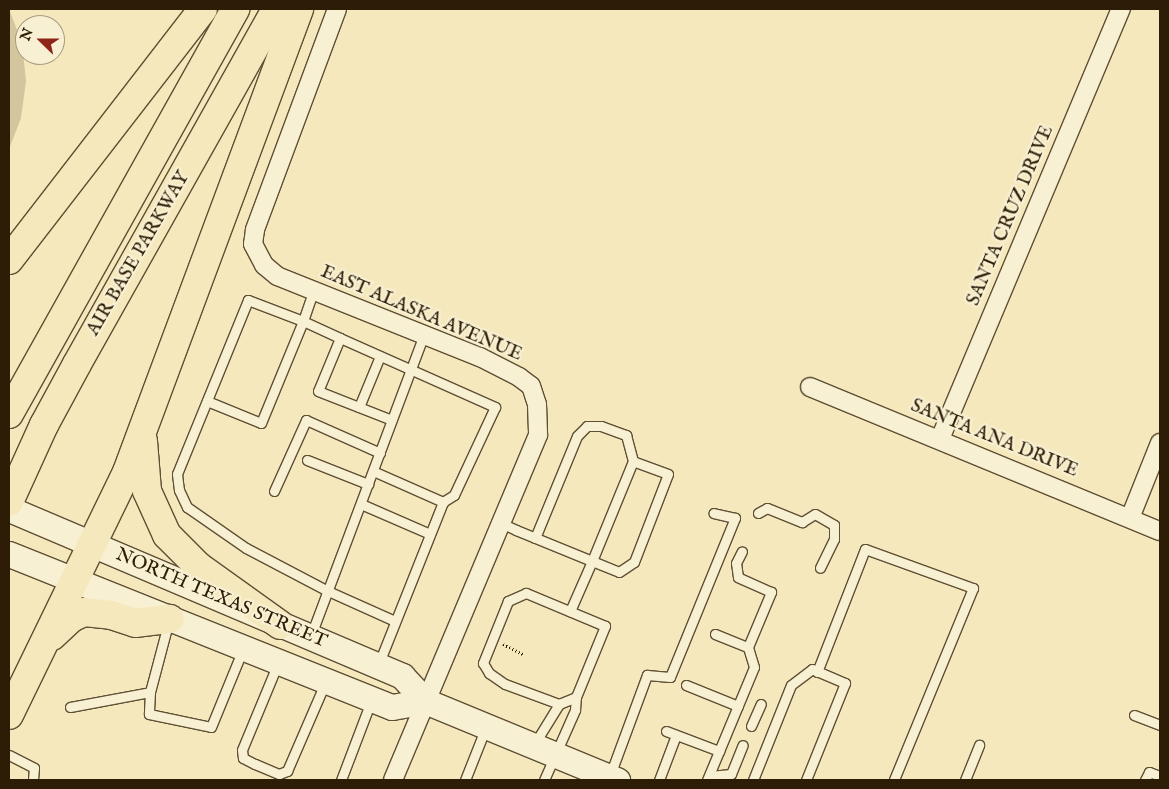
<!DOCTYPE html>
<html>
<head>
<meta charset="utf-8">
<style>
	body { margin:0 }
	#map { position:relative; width:1169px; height:789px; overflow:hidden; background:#f5e8bc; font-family:"IM FELL English",serif }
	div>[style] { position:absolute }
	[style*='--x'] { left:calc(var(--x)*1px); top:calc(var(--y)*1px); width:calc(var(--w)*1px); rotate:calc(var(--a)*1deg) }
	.green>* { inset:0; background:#d3c59d }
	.path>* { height:3px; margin-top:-1.5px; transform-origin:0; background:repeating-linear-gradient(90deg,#2d1c06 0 1px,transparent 0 3.5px) }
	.roads { filter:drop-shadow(1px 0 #5f4f34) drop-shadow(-1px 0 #5f4f34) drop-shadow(0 1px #5f4f34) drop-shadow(0 -1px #5f4f34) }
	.lane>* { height:9px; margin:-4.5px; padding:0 4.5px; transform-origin:4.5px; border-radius:4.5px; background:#f8f0d3 }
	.street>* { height:18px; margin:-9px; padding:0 9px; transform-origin:9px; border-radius:9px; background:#f8f0d3 }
	.secondary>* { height:25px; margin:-12.5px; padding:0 12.5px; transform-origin:12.5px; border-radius:12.5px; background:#f8f0d3 }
	.primary>* { height:28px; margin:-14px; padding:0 14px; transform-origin:14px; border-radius:14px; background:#f5e8bc }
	span { translate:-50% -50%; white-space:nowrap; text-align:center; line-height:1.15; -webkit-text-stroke:4.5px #f8f0d3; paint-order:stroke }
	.street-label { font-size:19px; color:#2d1c06 }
	.frame { position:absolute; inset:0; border:10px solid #2d1c06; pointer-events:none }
	.north { position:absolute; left:15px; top:15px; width:50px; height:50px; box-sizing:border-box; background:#f8f0d3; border:1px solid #a79b81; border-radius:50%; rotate:292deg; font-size:14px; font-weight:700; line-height:20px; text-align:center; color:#2d1c06 }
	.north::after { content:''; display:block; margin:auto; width:18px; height:22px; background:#8f2418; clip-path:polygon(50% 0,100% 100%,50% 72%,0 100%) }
</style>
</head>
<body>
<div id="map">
	<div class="green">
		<div style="clip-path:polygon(9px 9px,22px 43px,26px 81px,21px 118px,9px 149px)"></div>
	</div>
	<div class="path">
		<div style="--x:503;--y:644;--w:22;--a:27"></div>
	</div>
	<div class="roads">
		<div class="lane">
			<div style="--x:313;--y:292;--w:31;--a:109"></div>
			<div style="--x:303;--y:321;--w:59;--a:-159.1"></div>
			<div style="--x:248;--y:300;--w:188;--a:112.2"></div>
			<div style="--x:177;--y:474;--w:16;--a:83"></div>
			<div style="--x:179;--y:490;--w:19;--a:65"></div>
			<div style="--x:187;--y:507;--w:72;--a:34.8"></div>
			<div style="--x:246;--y:548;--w:93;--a:27.7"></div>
			<div style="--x:328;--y:591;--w:73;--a:24.1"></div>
			<div style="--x:340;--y:338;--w:170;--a:24"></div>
			<div style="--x:495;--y:407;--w:97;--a:115"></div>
			<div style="--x:454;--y:495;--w:13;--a:148"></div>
			<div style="--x:207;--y:401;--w:58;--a:22.2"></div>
			<div style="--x:261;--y:423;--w:110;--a:-67.6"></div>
			<div style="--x:303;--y:321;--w:41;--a:24.7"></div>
			<div style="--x:340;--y:338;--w:57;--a:112.5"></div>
			<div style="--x:318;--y:391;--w:79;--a:21.4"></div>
			<div style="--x:359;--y:407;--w:55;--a:-67.6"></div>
			<div style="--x:307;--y:460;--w:66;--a:21.5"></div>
			<div style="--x:373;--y:471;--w:77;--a:23.9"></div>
			<div style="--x:443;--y:502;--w:175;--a:111.7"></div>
			<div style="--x:274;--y:491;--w:78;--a:-65.7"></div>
			<div style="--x:306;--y:420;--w:81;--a:24"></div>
			<div style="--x:361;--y:504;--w:75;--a:23.5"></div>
			<div style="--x:758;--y:513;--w:10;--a:-29"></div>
			<div style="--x:767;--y:508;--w:38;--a:22"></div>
			<div style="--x:802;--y:522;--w:15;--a:-32"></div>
			<div style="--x:815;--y:514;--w:22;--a:30"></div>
			<div style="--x:834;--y:525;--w:14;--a:90"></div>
			<div style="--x:834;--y:539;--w:32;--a:116"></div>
			<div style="--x:501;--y:523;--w:17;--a:25"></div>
			<div style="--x:516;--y:530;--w:82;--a:22.2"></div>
			<div style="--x:592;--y:561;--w:29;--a:22"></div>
			<div style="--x:619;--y:572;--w:18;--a:-34"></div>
			<div style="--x:634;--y:562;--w:94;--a:-68.9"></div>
			<div style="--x:668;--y:474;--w:37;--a:-160"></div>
			<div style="--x:633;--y:461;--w:108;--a:112.3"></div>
			<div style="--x:592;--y:561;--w:55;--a:113.7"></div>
			<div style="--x:535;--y:538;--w:110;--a:-67.6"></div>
			<div style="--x:577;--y:436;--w:14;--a:-45"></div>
			<div style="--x:587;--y:426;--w:14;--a:0"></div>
			<div style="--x:601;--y:426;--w:27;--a:20"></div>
			<div style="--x:626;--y:435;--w:27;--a:75"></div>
			<div style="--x:715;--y:634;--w:35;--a:22"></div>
			<div style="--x:311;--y:635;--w:321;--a:-69.4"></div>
			<div style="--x:278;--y:663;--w:94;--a:112.5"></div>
			<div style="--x:242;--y:750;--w:8;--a:83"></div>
			<div style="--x:243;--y:758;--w:13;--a:27"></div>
			<div style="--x:255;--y:764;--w:26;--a:23"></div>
			<div style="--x:279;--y:774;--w:9;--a:-21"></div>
			<div style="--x:287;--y:771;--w:96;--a:-66.6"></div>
			<div style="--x:817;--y:672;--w:132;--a:-68.7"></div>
			<div style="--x:865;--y:549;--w:115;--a:19.9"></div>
			<div style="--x:973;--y:588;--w:208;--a:112.4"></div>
			<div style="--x:686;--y:685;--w:56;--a:22"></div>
			<div style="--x:150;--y:692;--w:22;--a:93"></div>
			<div style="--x:149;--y:714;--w:63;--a:11.8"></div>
			<div style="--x:211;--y:727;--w:84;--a:-67.7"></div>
			<div style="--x:70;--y:707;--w:81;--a:-10.6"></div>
			<div style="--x:150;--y:692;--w:70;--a:-75.2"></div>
			<div style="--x:1134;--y:715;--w:28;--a:21"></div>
			<div style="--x:751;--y:726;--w:24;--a:-66"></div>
			<div style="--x:666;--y:731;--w:57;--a:20.7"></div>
			<div style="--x:535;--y:743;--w:46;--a:-58.4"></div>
			<div style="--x:559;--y:704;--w:18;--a:-22"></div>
			<div style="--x:9;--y:755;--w:28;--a:27"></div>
			<div style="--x:34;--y:768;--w:12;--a:95"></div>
			<div style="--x:610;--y:775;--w:107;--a:-69.7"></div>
			<div style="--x:647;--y:675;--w:23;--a:5"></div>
			<div style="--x:670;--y:677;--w:172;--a:-67.8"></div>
			<div style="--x:735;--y:518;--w:22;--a:-167"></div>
			<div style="--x:709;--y:776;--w:22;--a:-5"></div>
			<div style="--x:731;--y:774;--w:31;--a:-68"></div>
			<div style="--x:341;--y:780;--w:85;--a:-69.2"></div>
			<div style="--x:465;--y:780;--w:57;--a:-68.4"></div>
			<div style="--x:544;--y:780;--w:77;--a:-66.1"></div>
			<div style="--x:575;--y:710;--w:13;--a:-86"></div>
			<div style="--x:576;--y:697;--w:77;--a:-67.8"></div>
			<div style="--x:605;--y:626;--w:86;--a:-157.3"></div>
			<div style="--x:526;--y:593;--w:20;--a:156"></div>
			<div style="--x:508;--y:601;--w:67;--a:112"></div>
			<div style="--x:483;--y:663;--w:12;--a:59"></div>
			<div style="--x:489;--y:673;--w:19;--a:35"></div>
			<div style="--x:505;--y:684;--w:58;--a:20.3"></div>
			<div style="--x:659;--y:780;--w:48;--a:-69.3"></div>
			<div style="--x:707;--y:780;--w:122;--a:-67.4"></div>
			<div style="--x:754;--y:667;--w:21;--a:-107"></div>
			<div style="--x:748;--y:647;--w:60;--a:-67.3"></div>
			<div style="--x:771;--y:592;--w:36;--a:-156"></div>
			<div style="--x:738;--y:577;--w:14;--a:-98"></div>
			<div style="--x:736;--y:563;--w:13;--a:-63"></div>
			<div style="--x:753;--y:780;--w:102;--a:-68.2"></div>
			<div style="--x:791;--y:685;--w:26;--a:-37"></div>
			<div style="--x:812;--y:669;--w:36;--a:23"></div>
			<div style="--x:845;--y:683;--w:105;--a:111.9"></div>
			<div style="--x:965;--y:780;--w:38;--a:-68"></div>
			<div style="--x:1145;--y:780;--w:9;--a:-63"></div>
			<div style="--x:1149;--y:772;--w:12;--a:20"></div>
		</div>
		<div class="street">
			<div style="--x:337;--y:9;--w:236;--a:110.4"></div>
			<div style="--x:255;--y:230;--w:14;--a:98"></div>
			<div style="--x:253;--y:244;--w:24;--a:62"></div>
			<div style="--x:264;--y:265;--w:17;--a:40"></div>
			<div style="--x:277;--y:276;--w:219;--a:21.8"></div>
			<div style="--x:480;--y:357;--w:44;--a:27.1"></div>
			<div style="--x:519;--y:377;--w:15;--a:37"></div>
			<div style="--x:531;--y:386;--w:19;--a:72"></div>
			<div style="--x:537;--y:404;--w:31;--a:88"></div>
			<div style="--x:538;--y:435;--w:374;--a:112.8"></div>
			<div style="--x:810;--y:387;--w:378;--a:22.4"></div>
			<div style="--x:940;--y:439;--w:467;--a:-67.2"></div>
			<div style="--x:1130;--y:518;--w:81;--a:-68.2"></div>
		</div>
		<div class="secondary">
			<div style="--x:9;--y:509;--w:427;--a:23"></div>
			<div style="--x:402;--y:676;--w:34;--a:47"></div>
			<div style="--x:425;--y:701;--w:208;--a:22.4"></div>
			<div style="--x:9;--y:554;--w:412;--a:21.8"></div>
			<div style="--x:392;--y:707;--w:34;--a:-10"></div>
		</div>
		<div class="primary">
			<div style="--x:9;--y:260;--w:317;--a:-52.3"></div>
			<div style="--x:9;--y:414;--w:464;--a:-60.8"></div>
			<div style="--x:143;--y:441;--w:50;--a:85.4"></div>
			<div style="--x:147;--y:491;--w:48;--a:65.6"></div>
			<div style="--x:167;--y:535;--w:44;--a:45"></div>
			<div style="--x:198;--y:566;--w:101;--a:35.7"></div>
			<div style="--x:9;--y:502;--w:85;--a:-65.6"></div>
			<div style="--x:44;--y:425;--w:69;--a:-61.6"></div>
			<div style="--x:77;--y:364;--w:407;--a:-60.7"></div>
			<div style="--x:52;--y:636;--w:26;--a:-43"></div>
			<div style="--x:71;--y:618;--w:14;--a:-25"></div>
			<div style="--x:84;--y:612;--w:27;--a:6"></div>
			<div style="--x:111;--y:615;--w:25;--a:18"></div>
			<div style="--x:135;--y:623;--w:35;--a:-7"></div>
			<div style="--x:9;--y:715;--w:270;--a:-64.1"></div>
			<div style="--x:127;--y:472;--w:494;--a:-69.6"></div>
		</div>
	</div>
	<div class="street-label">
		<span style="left:1011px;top:216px;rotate:-67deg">SANTA CRUZ DRIVE</span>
		<span style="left:139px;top:254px;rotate:-60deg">AIR BASE PARKWAY</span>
		<span style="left:421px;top:314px;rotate:23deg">EAST ALASKA AVENUE</span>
		<span style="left:994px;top:439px;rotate:22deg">SANTA ANA DRIVE</span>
		<span style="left:221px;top:599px;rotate:23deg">NORTH TEXAS STREET</span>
	</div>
	<div class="frame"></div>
	<div class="north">N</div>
</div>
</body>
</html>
